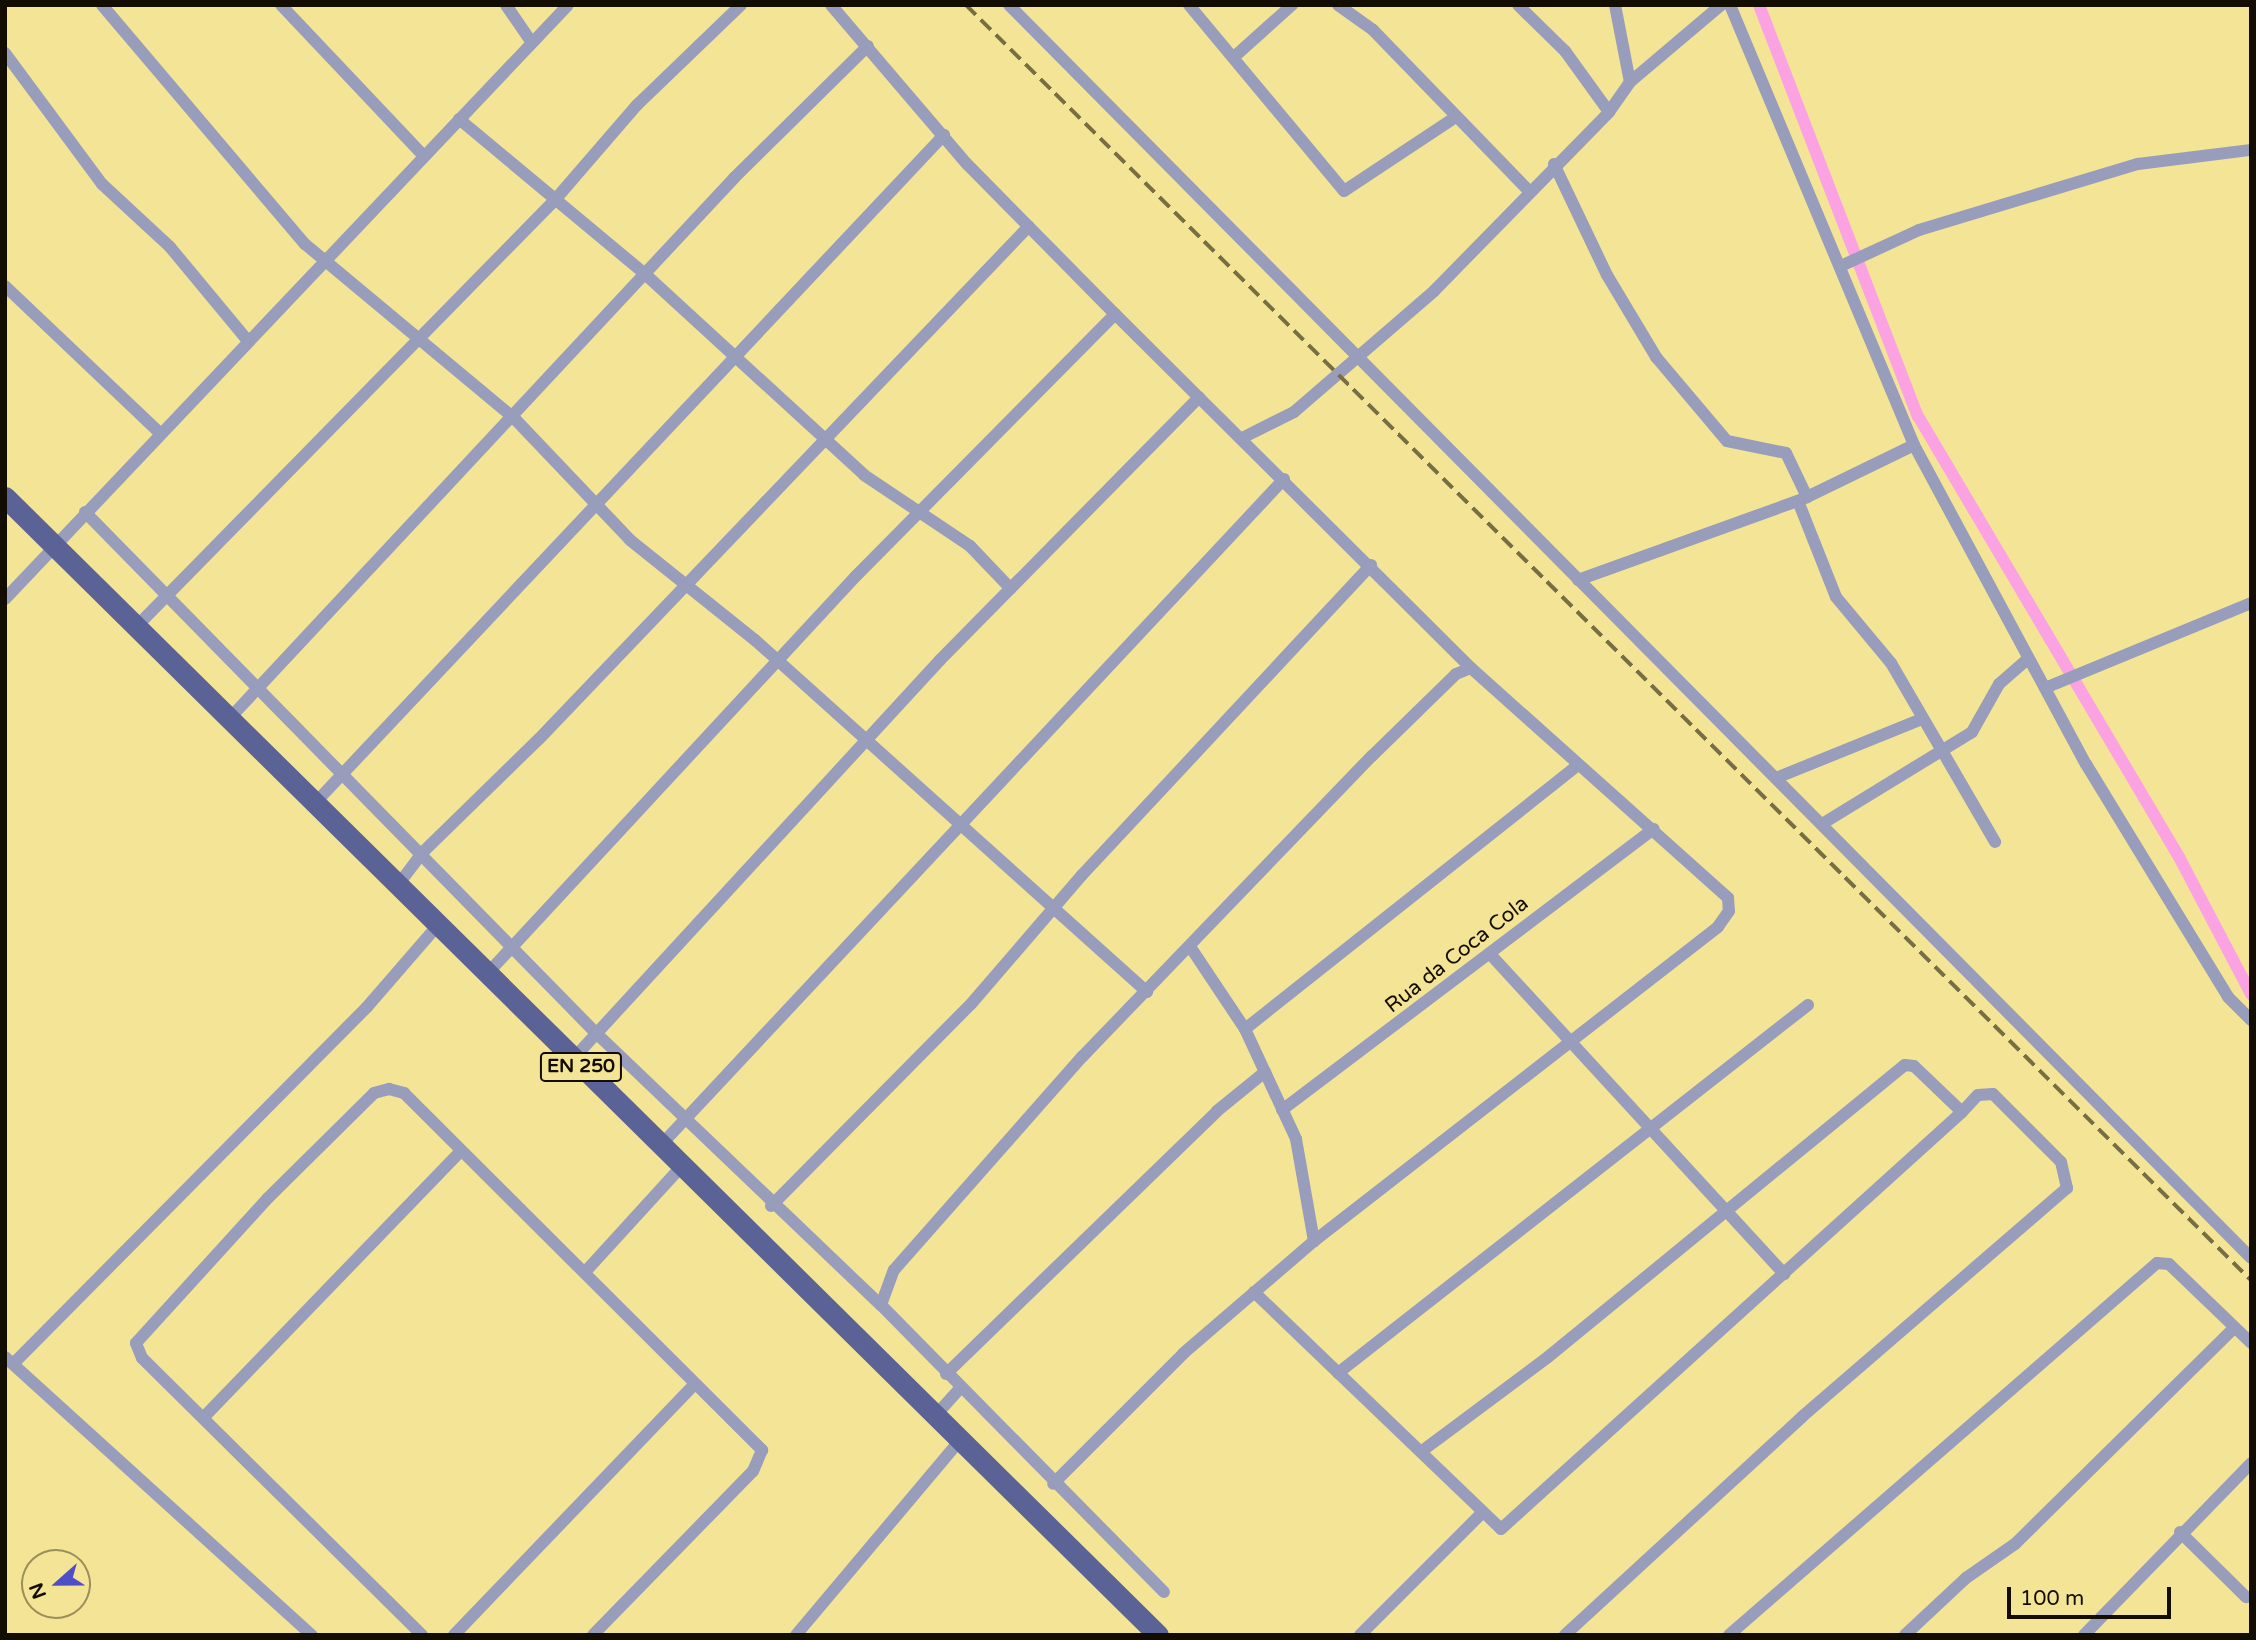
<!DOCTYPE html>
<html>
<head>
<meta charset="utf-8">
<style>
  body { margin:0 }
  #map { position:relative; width:2256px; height:1640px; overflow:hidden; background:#f4e496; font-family:"Varela Round",sans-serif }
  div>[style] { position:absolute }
  .canal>* { height:12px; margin:-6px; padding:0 6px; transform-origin:6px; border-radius:6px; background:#fba3e2 }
  .street>* { height:12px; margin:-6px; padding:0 6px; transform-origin:6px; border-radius:6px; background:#989dbb }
  .primary>* { height:21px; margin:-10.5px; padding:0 10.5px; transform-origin:10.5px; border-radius:10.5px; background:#5b6296 }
  .rail>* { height:3.5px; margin-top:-1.75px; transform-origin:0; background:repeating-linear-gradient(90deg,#786e44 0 14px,transparent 0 21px) }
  span { translate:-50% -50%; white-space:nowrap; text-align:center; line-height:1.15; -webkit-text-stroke:6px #f4e496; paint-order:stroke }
  .shield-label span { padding:2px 5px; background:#f4e496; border:2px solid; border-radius:5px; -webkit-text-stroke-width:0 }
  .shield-label { font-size:19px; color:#120d00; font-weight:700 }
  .street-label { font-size:21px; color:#120d00 }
  .frame { position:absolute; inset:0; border:7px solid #120d00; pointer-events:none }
  .north { position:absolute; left:21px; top:1549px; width:70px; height:70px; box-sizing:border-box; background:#f4e496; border:2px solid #9a8e5a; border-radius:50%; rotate:249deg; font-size:19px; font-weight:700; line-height:28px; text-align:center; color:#120d00 }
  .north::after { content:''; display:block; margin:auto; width:24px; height:32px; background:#4f4fc5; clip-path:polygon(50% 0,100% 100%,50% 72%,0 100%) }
  .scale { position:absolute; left:2007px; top:1587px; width:164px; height:32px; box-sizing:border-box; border:4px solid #120d00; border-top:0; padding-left:9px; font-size:21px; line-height:24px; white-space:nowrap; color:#120d00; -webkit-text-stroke:5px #f4e496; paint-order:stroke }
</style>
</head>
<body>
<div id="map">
  <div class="canal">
    <i style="left:1759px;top:5px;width:441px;rotate:68.9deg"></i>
    <i style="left:1918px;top:416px;width:512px;rotate:59.38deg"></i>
    <i style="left:2179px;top:857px;width:155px;rotate:62.3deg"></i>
  </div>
  <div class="street">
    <i style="left:102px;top:5px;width:314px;rotate:49.7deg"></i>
    <i style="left:305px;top:244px;width:272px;rotate:39.8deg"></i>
    <i style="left:514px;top:418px;width:168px;rotate:46.4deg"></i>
    <i style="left:630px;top:540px;width:160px;rotate:38.7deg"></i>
    <i style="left:755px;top:640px;width:527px;rotate:41.92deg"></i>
    <i style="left:281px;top:5px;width:207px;rotate:46.6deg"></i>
    <i style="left:506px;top:5px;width:46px;rotate:55.6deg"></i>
    <i style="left:831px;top:5px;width:209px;rotate:49.5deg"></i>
    <i style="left:967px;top:164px;width:211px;rotate:45.4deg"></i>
    <i style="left:1115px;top:314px;width:502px;rotate:44.84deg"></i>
    <i style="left:1471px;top:668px;width:345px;rotate:41.8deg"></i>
    <i style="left:1728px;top:898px;width:13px;rotate:86deg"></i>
    <i style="left:1729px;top:911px;width:19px;rotate:125deg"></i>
    <i style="left:1718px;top:927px;width:512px;rotate:142.14deg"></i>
    <i style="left:1314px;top:1241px;width:172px;rotate:139.3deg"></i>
    <i style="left:1184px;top:1353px;width:185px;rotate:135deg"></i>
    <i style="left:1009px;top:5px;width:1764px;rotate:45.25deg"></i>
    <i style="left:1189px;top:5px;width:242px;rotate:50.2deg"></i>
    <i style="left:1344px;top:191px;width:134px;rotate:-33.5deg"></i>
    <i style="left:1338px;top:5px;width:43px;rotate:35.5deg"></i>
    <i style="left:1373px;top:30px;width:221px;rotate:45.9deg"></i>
    <i style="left:1518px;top:5px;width:66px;rotate:44.4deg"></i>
    <i style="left:1565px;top:51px;width:75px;rotate:54.2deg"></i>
    <i style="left:1615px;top:5px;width:78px;rotate:79deg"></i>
    <i style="left:1730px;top:5px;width:477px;rotate:67.3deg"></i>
    <i style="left:1914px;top:445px;width:362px;rotate:61.7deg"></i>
    <i style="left:2086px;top:764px;width:273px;rotate:58.6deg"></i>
    <i style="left:2228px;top:997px;width:33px;rotate:45deg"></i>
    <i style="left:5px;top:53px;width:163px;rotate:53.5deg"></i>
    <i style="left:102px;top:184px;width:93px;rotate:42.8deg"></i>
    <i style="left:170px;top:247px;width:122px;rotate:50.3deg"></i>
    <i style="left:1234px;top:57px;width:78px;rotate:-41.9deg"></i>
    <i style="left:459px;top:119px;width:242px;rotate:39.8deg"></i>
    <i style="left:645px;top:274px;width:297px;rotate:42.5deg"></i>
    <i style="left:864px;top:475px;width:128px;rotate:33.8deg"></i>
    <i style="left:970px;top:546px;width:59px;rotate:46.4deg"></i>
    <i style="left:1554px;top:164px;width:123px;rotate:64.5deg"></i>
    <i style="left:1607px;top:275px;width:96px;rotate:59.1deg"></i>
    <i style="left:1656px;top:357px;width:110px;rotate:49.8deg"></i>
    <i style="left:1727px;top:441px;width:60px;rotate:11.5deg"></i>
    <i style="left:1786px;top:453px;width:49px;rotate:64.5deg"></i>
    <i style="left:1807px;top:497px;width:10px;rotate:156deg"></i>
    <i style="left:1798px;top:501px;width:103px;rotate:68.4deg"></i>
    <i style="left:1836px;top:597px;width:86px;rotate:50.2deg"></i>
    <i style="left:1891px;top:663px;width:207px;rotate:59.8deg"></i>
    <i style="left:1843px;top:265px;width:84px;rotate:-24.7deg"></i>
    <i style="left:1919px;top:230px;width:229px;rotate:-16.8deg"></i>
    <i style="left:2138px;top:164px;width:114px;rotate:-7.1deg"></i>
    <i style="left:5px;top:286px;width:214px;rotate:43.5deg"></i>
    <i style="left:1242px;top:438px;width:58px;rotate:-26.6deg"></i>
    <i style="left:1294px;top:412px;width:185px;rotate:-40.8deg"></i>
    <i style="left:1434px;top:291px;width:250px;rotate:-45.6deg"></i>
    <i style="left:1609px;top:112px;width:37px;rotate:-55deg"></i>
    <i style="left:1630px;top:82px;width:119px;rotate:-40.2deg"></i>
    <i style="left:1807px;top:497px;width:119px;rotate:-25.9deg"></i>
    <i style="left:85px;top:512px;width:730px;rotate:45.56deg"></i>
    <i style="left:596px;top:1033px;width:394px;rotate:43.7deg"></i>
    <i style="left:881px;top:1305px;width:403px;rotate:45.4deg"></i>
    <i style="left:1578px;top:580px;width:234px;rotate:-19.8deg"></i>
    <i style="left:5px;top:599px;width:818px;rotate:-46.53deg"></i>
    <i style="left:138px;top:625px;width:594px;rotate:-45.55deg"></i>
    <i style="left:554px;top:201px;width:127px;rotate:-49.2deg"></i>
    <i style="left:637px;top:105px;width:144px;rotate:-43.9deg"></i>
    <i style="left:2045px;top:688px;width:223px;rotate:-22.4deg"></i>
    <i style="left:230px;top:718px;width:739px;rotate:-46.97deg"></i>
    <i style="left:734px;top:178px;width:188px;rotate:-44.6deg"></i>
    <i style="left:1776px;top:778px;width:157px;rotate:-22deg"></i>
    <i style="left:317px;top:801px;width:915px;rotate:-46.73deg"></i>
    <i style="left:1822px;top:824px;width:176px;rotate:-31.5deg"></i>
    <i style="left:1972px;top:732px;width:55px;rotate:-60.6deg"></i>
    <i style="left:1999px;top:684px;width:38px;rotate:-41deg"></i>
    <i style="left:398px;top:885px;width:40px;rotate:-53deg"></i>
    <i style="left:422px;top:853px;width:163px;rotate:-44.3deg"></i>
    <i style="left:539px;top:739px;width:709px;rotate:-46.31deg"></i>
    <i style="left:1191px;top:948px;width:97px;rotate:56.3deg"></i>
    <i style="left:1245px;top:1029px;width:121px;rotate:65.1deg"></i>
    <i style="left:1296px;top:1139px;width:104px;rotate:80deg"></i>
    <i style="left:1490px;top:954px;width:435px;rotate:47.4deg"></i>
    <i style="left:487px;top:974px;width:541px;rotate:-47.17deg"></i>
    <i style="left:855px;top:577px;width:370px;rotate:-45.3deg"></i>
    <i style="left:1245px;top:1029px;width:424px;rotate:-38.4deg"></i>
    <i style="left:573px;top:1059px;width:542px;rotate:-47.39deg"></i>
    <i style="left:940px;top:660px;width:369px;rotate:-45.4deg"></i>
    <i style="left:1282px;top:1110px;width:466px;rotate:-37.1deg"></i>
    <i style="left:661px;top:1145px;width:912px;rotate:-46.91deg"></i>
    <i style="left:771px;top:1206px;width:284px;rotate:-45.3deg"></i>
    <i style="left:971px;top:1004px;width:170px;rotate:-49.3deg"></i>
    <i style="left:1082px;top:875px;width:424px;rotate:-47deg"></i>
    <i style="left:586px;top:1271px;width:142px;rotate:-47.6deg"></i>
    <i style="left:1254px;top:1292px;width:342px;rotate:43.8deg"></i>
    <i style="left:1501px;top:1529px;width:622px;rotate:-42.13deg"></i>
    <i style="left:881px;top:1305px;width:37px;rotate:-70deg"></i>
    <i style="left:894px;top:1270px;width:284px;rotate:-48.6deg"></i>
    <i style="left:1082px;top:1057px;width:418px;rotate:-46.1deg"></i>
    <i style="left:1372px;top:756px;width:117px;rotate:-44.3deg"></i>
    <i style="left:1456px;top:674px;width:16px;rotate:-22deg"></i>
    <i style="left:5px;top:1357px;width:414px;rotate:42.2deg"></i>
    <i style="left:14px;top:1363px;width:501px;rotate:-45.24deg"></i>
    <i style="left:367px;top:1007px;width:108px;rotate:-49.1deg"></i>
    <i style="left:1338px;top:1373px;width:597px;rotate:-38.06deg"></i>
    <i style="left:946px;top:1374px;width:378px;rotate:-44.1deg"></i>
    <i style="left:1217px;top:1111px;width:62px;rotate:-39.1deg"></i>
    <i style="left:936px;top:1415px;width:36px;rotate:-48deg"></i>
    <i style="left:203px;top:1418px;width:370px;rotate:-46deg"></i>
    <i style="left:1422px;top:1451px;width:157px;rotate:-36.7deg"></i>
    <i style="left:1548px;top:1357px;width:461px;rotate:-39.3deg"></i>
    <i style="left:1905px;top:1065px;width:9px;rotate:6deg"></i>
    <i style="left:1914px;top:1066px;width:66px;rotate:43.8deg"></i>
    <i style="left:1962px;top:1112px;width:23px;rotate:-47deg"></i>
    <i style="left:1978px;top:1095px;width:15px;rotate:-4deg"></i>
    <i style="left:1993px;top:1094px;width:96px;rotate:45deg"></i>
    <i style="left:2061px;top:1162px;width:27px;rotate:77deg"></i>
    <i style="left:2067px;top:1188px;width:350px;rotate:139.2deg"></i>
    <i style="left:1802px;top:1417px;width:322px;rotate:137.4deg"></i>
    <i style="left:2180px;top:1532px;width:93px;rotate:44.6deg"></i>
    <i style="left:422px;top:1635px;width:394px;rotate:-135.3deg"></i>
    <i style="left:142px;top:1358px;width:16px;rotate:-112deg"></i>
    <i style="left:136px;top:1343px;width:196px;rotate:-47.7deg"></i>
    <i style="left:268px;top:1198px;width:149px;rotate:-44.7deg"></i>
    <i style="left:374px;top:1093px;width:16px;rotate:-15deg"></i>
    <i style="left:389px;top:1089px;width:16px;rotate:15deg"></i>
    <i style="left:404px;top:1093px;width:506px;rotate:44.92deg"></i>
    <i style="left:762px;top:1450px;width:23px;rotate:113deg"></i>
    <i style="left:753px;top:1471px;width:229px;rotate:134.3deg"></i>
    <i style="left:454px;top:1635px;width:348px;rotate:-46.2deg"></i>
    <i style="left:796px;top:1635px;width:256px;rotate:-49.9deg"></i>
    <i style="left:1360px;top:1635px;width:171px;rotate:-45deg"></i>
    <i style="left:1729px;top:1635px;width:567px;rotate:-41deg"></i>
    <i style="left:2157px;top:1263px;width:12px;rotate:5deg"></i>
    <i style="left:2169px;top:1264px;width:114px;rotate:43.9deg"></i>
    <i style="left:1905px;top:1635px;width:83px;rotate:-43.1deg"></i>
    <i style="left:1966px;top:1578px;width:60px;rotate:-34.8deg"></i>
    <i style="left:2015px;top:1544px;width:308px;rotate:-44.6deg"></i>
    <i style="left:2084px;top:1635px;width:240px;rotate:-45.8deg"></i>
  </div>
  <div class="primary">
    <i style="left:5px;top:497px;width:1620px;rotate:44.62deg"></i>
  </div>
  <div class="rail">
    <i style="left:966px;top:5px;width:1810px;rotate:44.78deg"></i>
  </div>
  <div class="shield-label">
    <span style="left:581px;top:1067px">EN 250</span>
  </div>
  <div class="street-label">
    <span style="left:1457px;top:955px;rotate:-38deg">Rua da Coca Cola</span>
  </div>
  <div class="frame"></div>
  <div class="north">N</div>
  <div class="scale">100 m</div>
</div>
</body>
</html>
